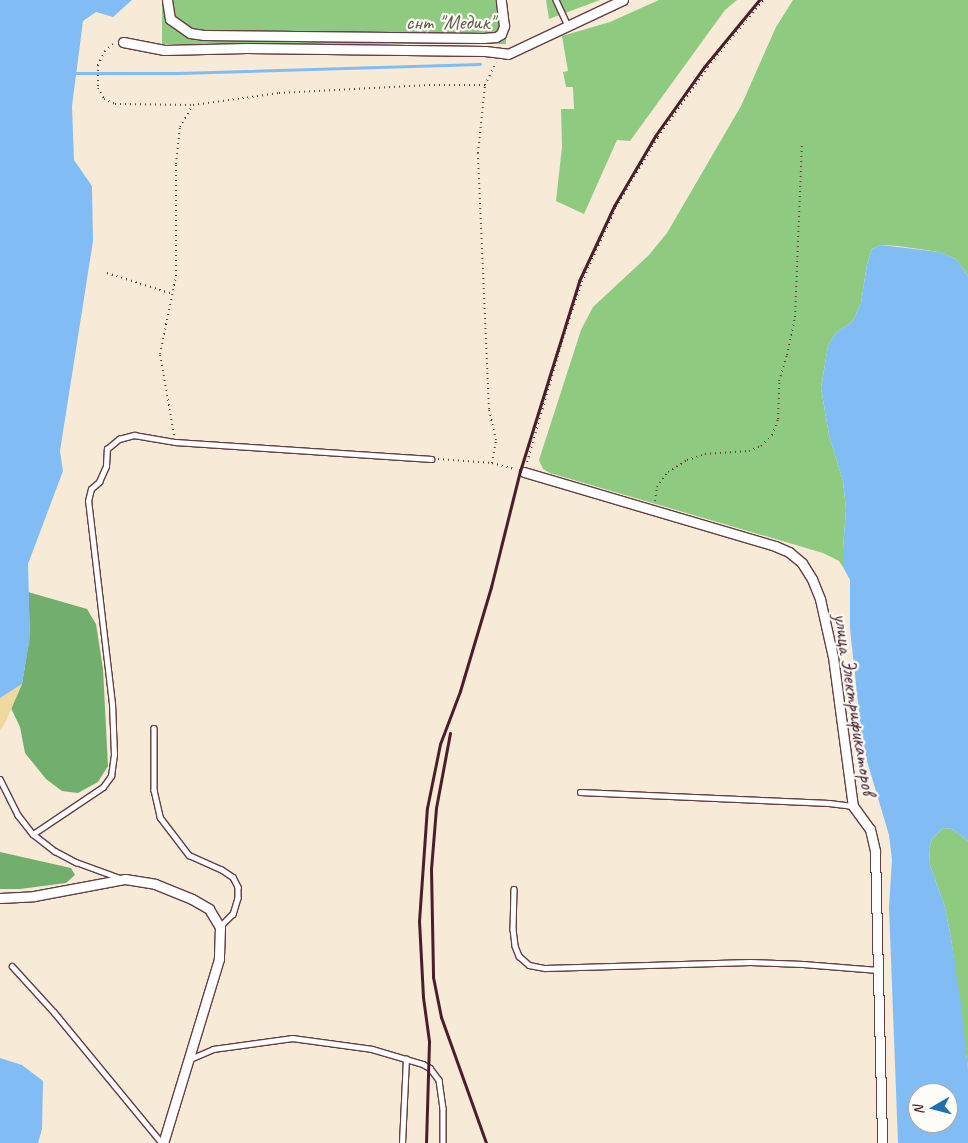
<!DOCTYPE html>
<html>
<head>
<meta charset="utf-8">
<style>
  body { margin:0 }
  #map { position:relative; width:968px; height:1143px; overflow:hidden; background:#f7ead7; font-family:Caveat,sans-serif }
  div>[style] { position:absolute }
  .green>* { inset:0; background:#8eca80; transform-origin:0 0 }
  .forest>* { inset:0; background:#72ae6e }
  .sand>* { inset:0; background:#eeda9e }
  .water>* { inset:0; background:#81bdf4 }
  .stream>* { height:3px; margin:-1.5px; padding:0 1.5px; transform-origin:1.5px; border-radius:1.5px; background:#81bdf4 }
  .path>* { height:2px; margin-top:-1px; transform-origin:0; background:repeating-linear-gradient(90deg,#643d45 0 1px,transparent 0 5px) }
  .roads { filter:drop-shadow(1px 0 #643d45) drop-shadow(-1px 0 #643d45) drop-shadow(0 1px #643d45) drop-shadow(0 -1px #643d45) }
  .lane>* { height:4.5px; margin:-2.25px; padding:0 2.25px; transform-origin:2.25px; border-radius:2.25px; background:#fff }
  .street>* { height:9px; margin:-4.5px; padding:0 4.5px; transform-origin:4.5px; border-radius:4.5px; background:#fff }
  .rail>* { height:3px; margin:-1.5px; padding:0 1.5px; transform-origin:1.5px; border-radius:1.5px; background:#4a1f2b }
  span { translate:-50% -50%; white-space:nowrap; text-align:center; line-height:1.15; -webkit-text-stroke:4.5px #fdfcf7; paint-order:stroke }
  .park-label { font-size:21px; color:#625b49 }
  .street-label { font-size:21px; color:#4a1f2b }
  .north { position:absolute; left:908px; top:1083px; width:50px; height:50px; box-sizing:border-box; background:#fdfcf7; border:1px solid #b5a4a5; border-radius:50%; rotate:262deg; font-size:14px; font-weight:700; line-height:20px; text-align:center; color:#4a1f2b }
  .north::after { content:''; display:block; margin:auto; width:18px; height:22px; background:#1f6fb2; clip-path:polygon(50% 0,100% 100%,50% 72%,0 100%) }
</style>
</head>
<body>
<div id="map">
  <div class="green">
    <i style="left:162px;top:0;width:344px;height:44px"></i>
    <i style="clip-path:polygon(546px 0,600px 0,549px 19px)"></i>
    <i style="clip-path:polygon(659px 0,737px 0,725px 10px,630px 141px,617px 140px,584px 214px,556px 201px,562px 147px,561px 109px,574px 109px,573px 87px,566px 87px,563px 72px,568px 71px,562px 36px,610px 22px)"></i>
    <i style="clip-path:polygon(793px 0,968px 0,968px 276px,956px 259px,939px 252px,898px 246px,881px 245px,872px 249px,867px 264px,861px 303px,853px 321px,835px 334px,828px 346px,821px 388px,829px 435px,843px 481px,846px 509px,843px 549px,843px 567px,839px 561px,823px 553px,550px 473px,543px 469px,539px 460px,581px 330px,593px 307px,649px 255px,667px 233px,741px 106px,776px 27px)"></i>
    <i style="clip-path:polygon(943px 828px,952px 829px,968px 841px,968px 1069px,951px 938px,945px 907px,930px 865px,929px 848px,932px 839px)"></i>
  </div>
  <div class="forest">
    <i style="clip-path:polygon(28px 592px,87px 609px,96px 624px,103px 669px,108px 766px,98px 782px,78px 793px,62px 791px,46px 779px,25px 753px,20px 727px,11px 708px,22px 684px,30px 634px)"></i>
    <i style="clip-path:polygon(0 852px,71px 868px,75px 875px,66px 883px,20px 889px,0 889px)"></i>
  </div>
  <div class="sand">
    <i style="clip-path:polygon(22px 684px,6px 721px,0 731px,0 698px)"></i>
  </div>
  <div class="water">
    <i style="clip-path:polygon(0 0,132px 0,113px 17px,96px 12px,83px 21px,72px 106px,74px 160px,92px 186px,93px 241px,60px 451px,63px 471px,28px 564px,30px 637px,22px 684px,0 698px)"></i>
    <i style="clip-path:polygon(evenodd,881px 245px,939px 252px,956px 259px,968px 276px,968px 841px,952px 829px,943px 828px,932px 839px,929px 848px,930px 865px,945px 907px,951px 938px,961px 1005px,968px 1069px,968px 1143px,898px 1143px,889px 907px,892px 860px,889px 835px,867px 761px,861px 730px,850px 629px,850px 580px,843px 567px,843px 549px,846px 509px,843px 481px,829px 435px,821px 388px,828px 346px,835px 334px,853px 321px,861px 303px,867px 264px,872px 249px,881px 245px,918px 1093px,948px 1093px,948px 1123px,918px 1123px,918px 1093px)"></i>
    <i style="clip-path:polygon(0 1058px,22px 1065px,43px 1081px,42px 1129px,38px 1143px,0 1143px)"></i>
  </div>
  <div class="stream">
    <i style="left:76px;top:73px;width:102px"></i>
    <i style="left:178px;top:73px;width:302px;rotate:-1.7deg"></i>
  </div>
  <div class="path">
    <i style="left:113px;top:44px;width:11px;rotate:139deg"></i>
    <i style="left:105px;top:51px;width:16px;rotate:117deg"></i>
    <i style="left:98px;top:65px;width:23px;rotate:90deg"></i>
    <i style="left:98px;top:88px;width:13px;rotate:61deg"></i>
    <i style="left:104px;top:99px;width:12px;rotate:24deg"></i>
    <i style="left:115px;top:104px;width:78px;rotate:0.7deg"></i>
    <i style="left:193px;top:105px;width:87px;rotate:-7.9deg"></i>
    <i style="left:279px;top:93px;width:150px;rotate:-3.1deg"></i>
    <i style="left:429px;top:85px;width:56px"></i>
    <i style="left:107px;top:273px;width:69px;rotate:17.7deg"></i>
    <i style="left:174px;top:435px;width:82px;rotate:-99.8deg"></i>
    <i style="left:160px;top:354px;width:80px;rotate:-78.4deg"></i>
    <i style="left:176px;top:276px;width:112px;rotate:-90deg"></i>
    <i style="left:176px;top:164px;width:37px;rotate:-84deg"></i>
    <i style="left:180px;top:127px;width:24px;rotate:-60deg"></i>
    <i style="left:438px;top:459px;width:54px;rotate:4.2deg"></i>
    <i style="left:492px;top:463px;width:24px;rotate:15deg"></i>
    <i style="left:527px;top:462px;width:129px;rotate:-73.8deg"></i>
    <i style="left:563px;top:338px;width:59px;rotate:-71.3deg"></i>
    <i style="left:582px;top:282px;width:82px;rotate:-65.6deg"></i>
    <i style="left:616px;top:207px;width:82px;rotate:-59deg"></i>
    <i style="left:658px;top:137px;width:86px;rotate:-54.5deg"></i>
    <i style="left:708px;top:67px;width:87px;rotate:-50.6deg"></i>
    <i style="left:492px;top:463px;width:23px;rotate:-80deg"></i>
    <i style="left:496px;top:440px;width:32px;rotate:-103deg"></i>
    <i style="left:489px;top:409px;width:256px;rotate:-92.5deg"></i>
    <i style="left:478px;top:153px;width:68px;rotate:-84.1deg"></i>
    <i style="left:485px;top:85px;width:25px;rotate:-64deg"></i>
    <i style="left:655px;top:501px;width:14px;rotate:-82deg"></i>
    <i style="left:657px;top:487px;width:19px;rotate:-54deg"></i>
    <i style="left:668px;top:472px;width:22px;rotate:-32deg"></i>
    <i style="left:687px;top:460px;width:19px;rotate:-18deg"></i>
    <i style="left:705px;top:454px;width:44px;rotate:-3.9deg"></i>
    <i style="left:749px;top:451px;width:13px;rotate:-23deg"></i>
    <i style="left:761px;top:446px;width:16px;rotate:-45deg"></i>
    <i style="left:772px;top:435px;width:17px;rotate:-69deg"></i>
    <i style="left:778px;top:419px;width:38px;rotate:-88deg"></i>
    <i style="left:779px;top:381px;width:27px;rotate:-73deg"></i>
    <i style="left:787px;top:355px;width:39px;rotate:-78deg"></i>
    <i style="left:795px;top:317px;width:173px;rotate:-87.7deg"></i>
  </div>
  <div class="roads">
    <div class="lane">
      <i style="left:556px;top:0;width:29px;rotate:65deg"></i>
      <i style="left:154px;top:728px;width:62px;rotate:90deg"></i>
      <i style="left:154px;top:790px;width:28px;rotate:77deg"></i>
      <i style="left:160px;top:817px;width:48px;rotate:52.7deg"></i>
      <i style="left:189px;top:855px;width:35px;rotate:24deg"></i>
      <i style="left:221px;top:869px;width:14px;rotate:34deg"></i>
      <i style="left:233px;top:877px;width:11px;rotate:63deg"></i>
      <i style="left:238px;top:887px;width:11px;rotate:90deg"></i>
      <i style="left:238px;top:898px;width:17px;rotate:107deg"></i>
      <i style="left:233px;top:914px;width:18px;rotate:135deg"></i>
      <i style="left:0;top:779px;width:40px;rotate:63.4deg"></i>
      <i style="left:18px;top:815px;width:24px;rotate:52deg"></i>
      <i style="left:33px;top:834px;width:28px;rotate:38deg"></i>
      <i style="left:55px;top:851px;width:24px;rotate:28deg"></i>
      <i style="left:76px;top:862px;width:47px;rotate:20deg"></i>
      <i style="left:580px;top:792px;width:249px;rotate:2.5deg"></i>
      <i style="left:829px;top:803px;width:24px;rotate:7deg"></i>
      <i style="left:33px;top:834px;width:84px;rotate:-33.9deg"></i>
      <i style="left:103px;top:787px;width:14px;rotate:-54deg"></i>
      <i style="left:111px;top:776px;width:21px;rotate:-82deg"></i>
      <i style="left:114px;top:755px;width:51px;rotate:-92.2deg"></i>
      <i style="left:112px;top:704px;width:204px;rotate:-96.7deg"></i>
      <i style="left:88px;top:501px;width:12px;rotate:-76deg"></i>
      <i style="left:91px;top:489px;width:11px;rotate:-41deg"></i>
      <i style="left:99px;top:482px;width:17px;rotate:-66deg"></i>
      <i style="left:106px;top:466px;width:17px;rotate:-87deg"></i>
      <i style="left:107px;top:449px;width:16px;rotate:-40deg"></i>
      <i style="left:119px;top:439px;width:16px;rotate:-15deg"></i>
      <i style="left:134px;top:435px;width:42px;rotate:9.7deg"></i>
      <i style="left:175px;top:442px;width:257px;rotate:3.8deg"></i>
      <i style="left:514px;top:889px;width:40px;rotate:91.4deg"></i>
      <i style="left:513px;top:929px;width:17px;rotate:83deg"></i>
      <i style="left:515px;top:946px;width:11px;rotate:68deg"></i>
      <i style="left:519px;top:956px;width:13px;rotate:42deg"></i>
      <i style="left:529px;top:965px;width:16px;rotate:11deg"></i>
      <i style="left:545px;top:968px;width:205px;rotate:-1.7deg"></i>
      <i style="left:750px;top:962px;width:53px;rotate:2.2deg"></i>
      <i style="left:803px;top:964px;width:75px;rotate:4.6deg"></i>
      <i style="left:12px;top:966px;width:62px;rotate:47.6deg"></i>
      <i style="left:54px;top:1012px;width:170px;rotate:50.5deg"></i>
      <i style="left:190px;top:1059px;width:25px;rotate:-23deg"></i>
      <i style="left:213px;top:1049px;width:80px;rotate:-7.9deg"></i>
      <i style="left:292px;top:1038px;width:81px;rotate:7.8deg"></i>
      <i style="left:372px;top:1049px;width:53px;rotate:16.4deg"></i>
      <i style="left:423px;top:1064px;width:8px;rotate:30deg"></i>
      <i style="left:430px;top:1068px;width:15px;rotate:53deg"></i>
      <i style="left:439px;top:1080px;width:28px;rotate:82deg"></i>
      <i style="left:443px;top:1108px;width:35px;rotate:90deg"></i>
      <i style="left:402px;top:1143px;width:84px;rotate:-87.3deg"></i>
    </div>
    <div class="street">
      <i style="left:167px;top:0;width:19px;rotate:81deg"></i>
      <i style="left:170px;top:19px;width:24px;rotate:35deg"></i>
      <i style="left:190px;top:33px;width:14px;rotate:8deg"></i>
      <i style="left:204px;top:35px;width:279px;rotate:0.6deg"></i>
      <i style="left:483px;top:38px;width:13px;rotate:-4deg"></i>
      <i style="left:496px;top:37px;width:6px;rotate:-31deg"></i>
      <i style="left:501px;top:34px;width:9px;rotate:-69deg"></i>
      <i style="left:504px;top:26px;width:26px;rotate:-97deg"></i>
      <i style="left:123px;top:42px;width:42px;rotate:11deg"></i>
      <i style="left:164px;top:50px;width:83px;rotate:-1.4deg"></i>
      <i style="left:247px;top:48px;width:238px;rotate:0.7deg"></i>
      <i style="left:485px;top:51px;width:23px;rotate:7deg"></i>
      <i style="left:508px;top:54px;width:127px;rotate:-25.2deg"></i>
      <i style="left:524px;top:472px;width:262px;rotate:16.4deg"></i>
      <i style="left:775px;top:546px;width:15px;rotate:23deg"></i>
      <i style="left:789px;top:552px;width:17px;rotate:40deg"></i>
      <i style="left:802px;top:563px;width:19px;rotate:58deg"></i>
      <i style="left:812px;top:579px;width:22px;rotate:68deg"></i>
      <i style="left:820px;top:599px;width:59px;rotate:77.4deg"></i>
      <i style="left:833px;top:657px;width:150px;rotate:82.4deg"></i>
      <i style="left:853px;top:806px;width:29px;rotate:54deg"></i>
      <i style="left:870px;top:829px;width:23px;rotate:77deg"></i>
      <i style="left:875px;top:851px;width:292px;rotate:88.6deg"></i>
      <i style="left:0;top:898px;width:34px;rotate:-3deg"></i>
      <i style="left:34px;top:896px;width:93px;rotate:-10.6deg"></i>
      <i style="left:125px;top:879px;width:30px;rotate:9deg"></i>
      <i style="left:155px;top:884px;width:40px;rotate:22deg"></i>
      <i style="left:192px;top:899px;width:20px;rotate:30deg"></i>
      <i style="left:209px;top:909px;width:21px;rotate:59deg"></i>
      <i style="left:220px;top:927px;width:32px;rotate:92deg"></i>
      <i style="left:219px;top:959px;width:192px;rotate:106.9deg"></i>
    </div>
  </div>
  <div class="rail">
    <i style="left:450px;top:733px;width:76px;rotate:100.6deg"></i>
    <i style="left:436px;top:808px;width:61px;rotate:94.7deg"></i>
    <i style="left:431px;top:869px;width:108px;rotate:88.9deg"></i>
    <i style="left:433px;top:977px;width:41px;rotate:78.7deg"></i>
    <i style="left:441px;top:1017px;width:134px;rotate:70.3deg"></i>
    <i style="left:426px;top:1143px;width:102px;rotate:-88.3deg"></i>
    <i style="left:429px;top:1041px;width:44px;rotate:-97.8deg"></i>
    <i style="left:423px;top:997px;width:76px;rotate:-93deg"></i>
    <i style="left:419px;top:921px;width:113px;rotate:-86deg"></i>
    <i style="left:427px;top:808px;width:65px;rotate:-78.5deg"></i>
    <i style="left:440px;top:744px;width:57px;rotate:-69.3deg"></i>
    <i style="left:460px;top:691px;width:109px;rotate:-73.4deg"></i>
    <i style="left:491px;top:587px;width:120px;rotate:-76deg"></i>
    <i style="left:520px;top:471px;width:199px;rotate:-72.7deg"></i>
    <i style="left:579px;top:281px;width:83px;rotate:-65deg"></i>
    <i style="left:614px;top:206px;width:81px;rotate:-59.6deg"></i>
    <i style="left:655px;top:136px;width:85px;rotate:-54.6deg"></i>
    <i style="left:704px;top:67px;width:87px;rotate:-50.6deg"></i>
  </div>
  <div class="park-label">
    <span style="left:450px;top:22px">снт "Медик"</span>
  </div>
  <div class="street-label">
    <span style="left:855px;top:704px;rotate:81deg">улица Электрификаторов</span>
  </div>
  <div class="north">N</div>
</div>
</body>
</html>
